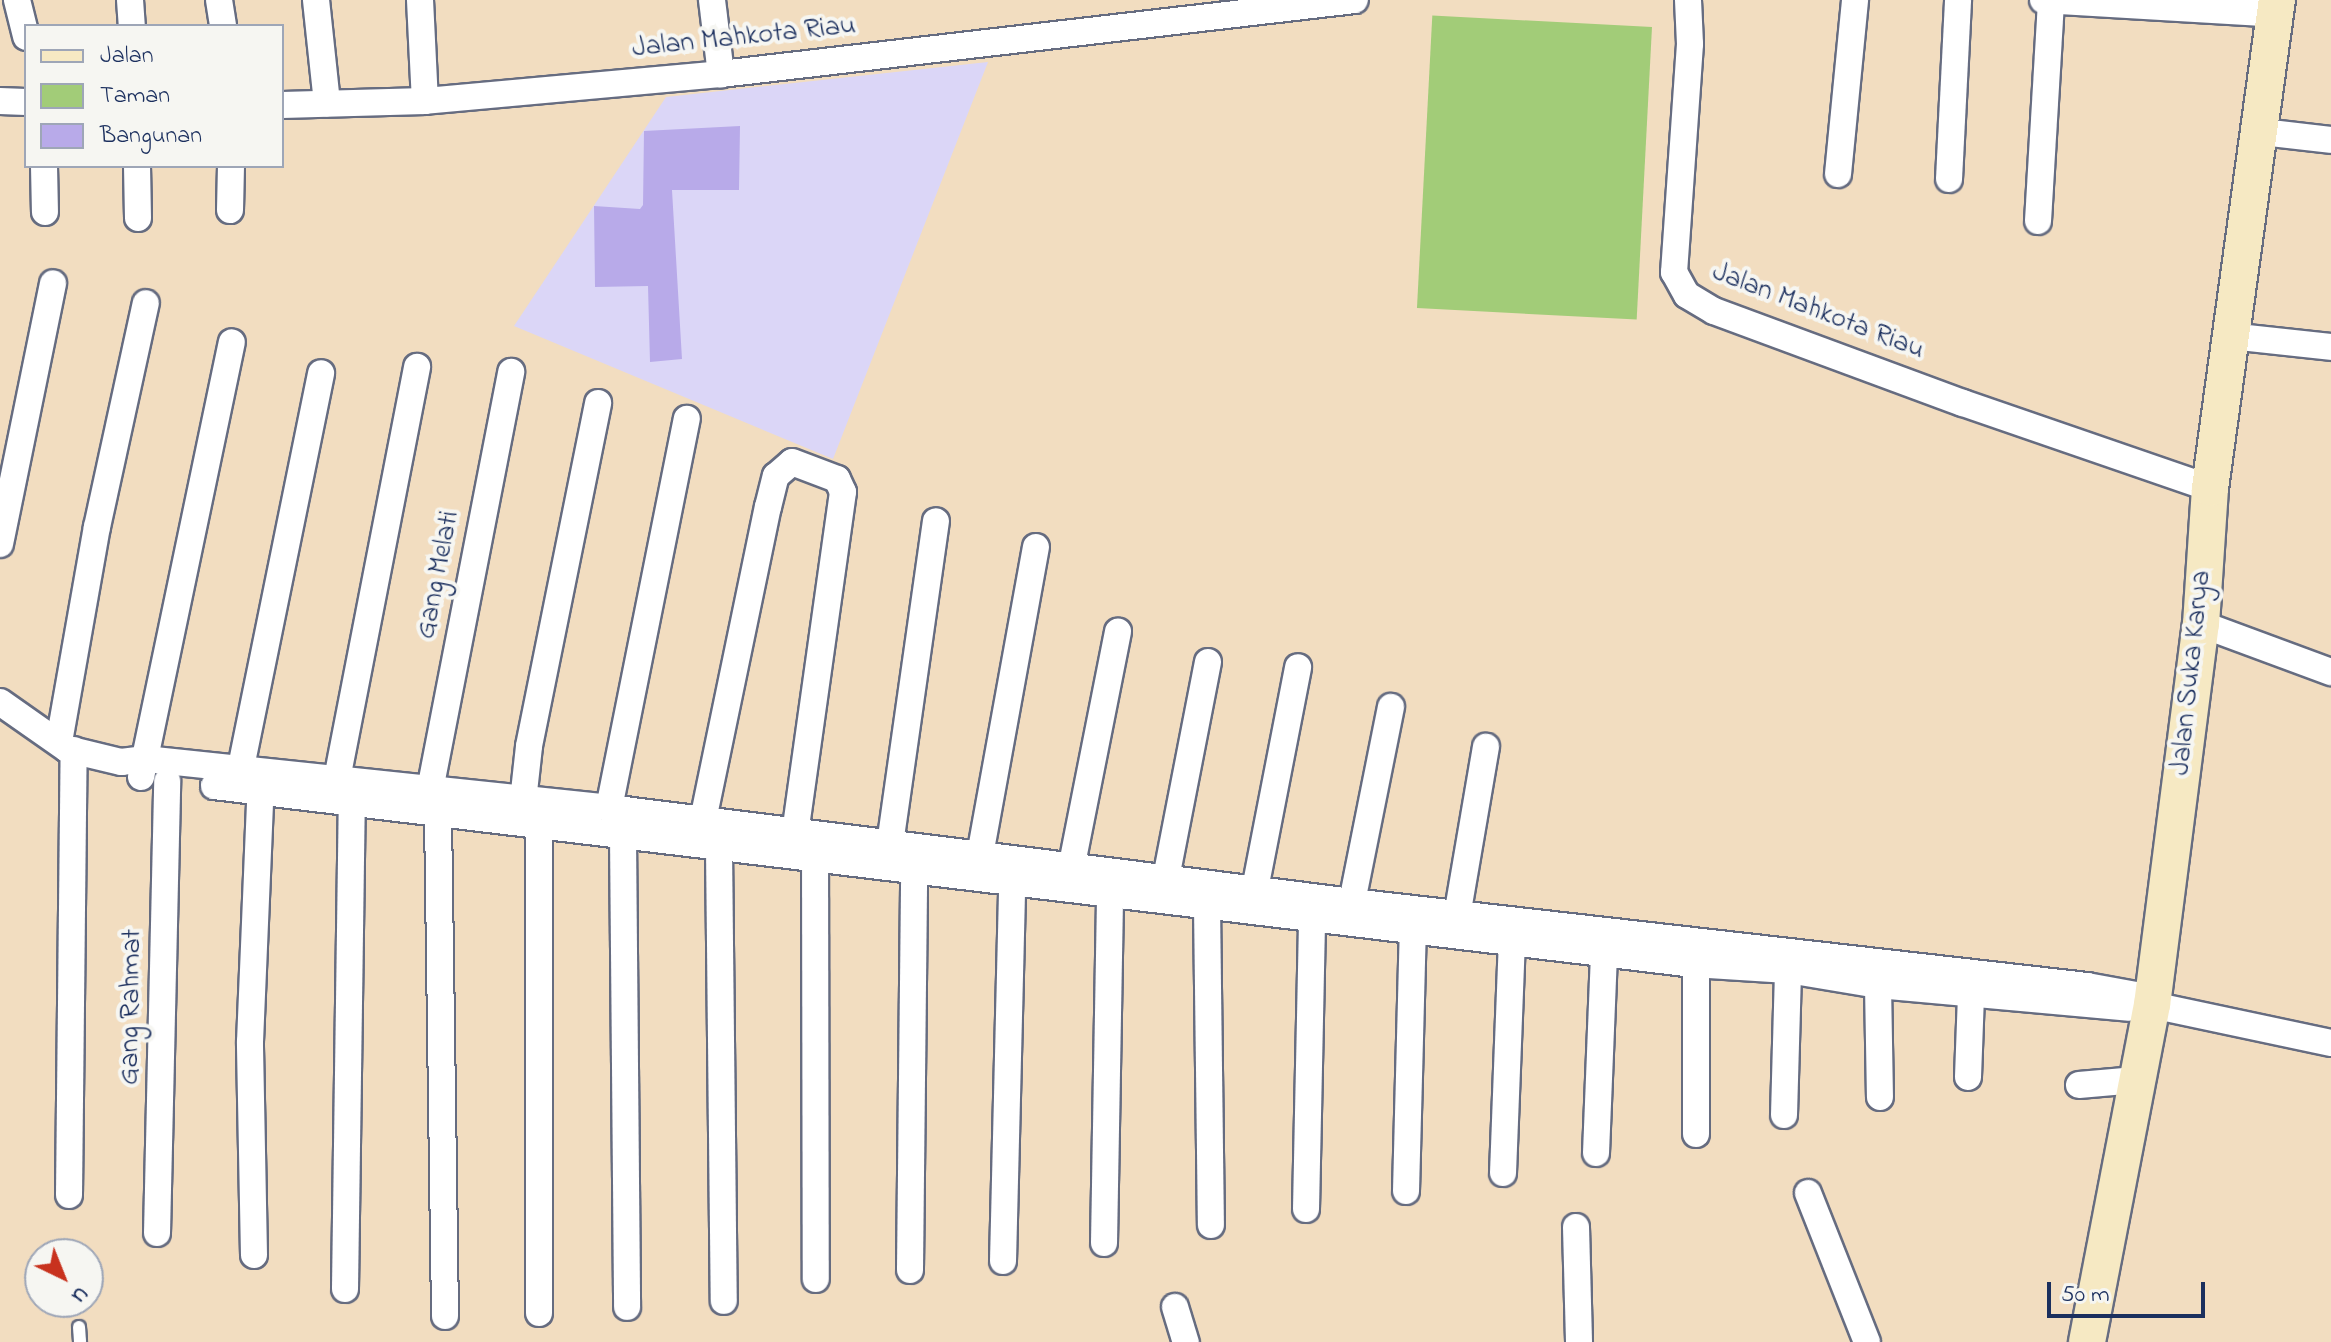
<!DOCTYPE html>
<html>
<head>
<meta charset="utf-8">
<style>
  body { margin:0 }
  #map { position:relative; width:2331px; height:1342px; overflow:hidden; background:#f2ddc0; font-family:"Indie Flower",sans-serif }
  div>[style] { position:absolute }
  .built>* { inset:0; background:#dbd6f7 }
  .green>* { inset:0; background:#a2cc78; transform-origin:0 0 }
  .building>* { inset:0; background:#b8aae9 }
  .roads { filter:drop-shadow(2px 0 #666c80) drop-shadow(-2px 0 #666c80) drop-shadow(0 2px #666c80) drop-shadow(0 -2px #666c80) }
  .service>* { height:12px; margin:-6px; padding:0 6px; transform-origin:6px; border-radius:6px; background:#fff }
  .minor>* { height:26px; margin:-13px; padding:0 13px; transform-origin:13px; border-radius:13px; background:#fff }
  .secondary>* { height:36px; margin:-18px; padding:0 18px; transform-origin:18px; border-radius:18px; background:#f6e9c3 }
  span { translate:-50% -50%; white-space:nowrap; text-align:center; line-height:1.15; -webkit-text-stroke:8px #f6f6f2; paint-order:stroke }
  .street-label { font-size:28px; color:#1b2f5e }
  .legend { position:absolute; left:24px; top:24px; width:260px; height:144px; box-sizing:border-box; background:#f6f6f2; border:2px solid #9ea6b7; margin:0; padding:10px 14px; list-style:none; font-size:24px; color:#1b2f5e }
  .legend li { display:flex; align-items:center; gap:16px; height:40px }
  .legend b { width:40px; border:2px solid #9ea6b7 }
  .north { position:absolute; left:24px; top:1238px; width:80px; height:80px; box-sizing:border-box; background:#f6f6f2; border:2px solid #9ea6b7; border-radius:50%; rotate:137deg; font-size:22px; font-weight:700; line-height:32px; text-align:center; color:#1b2f5e }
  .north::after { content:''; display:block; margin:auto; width:28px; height:36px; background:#c8321e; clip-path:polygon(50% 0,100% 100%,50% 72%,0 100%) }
  .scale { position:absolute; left:2047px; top:1282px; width:158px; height:36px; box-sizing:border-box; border:4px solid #1b2f5e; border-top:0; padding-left:10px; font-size:24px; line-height:28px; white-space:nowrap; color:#1b2f5e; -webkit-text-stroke:6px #f6f6f2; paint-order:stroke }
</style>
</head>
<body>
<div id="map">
  <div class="built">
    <i style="clip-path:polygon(988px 62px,833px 459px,514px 326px,666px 97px)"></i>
  </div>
  <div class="green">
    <i style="left:1652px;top:27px;width:293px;height:220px;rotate:93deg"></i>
  </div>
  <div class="building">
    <i style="clip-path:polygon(740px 126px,739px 190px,672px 190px,682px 359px,650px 362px,648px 286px,595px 287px,594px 206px,640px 209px,643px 205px,644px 131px)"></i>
  </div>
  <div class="roads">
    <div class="service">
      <i style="left:79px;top:1327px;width:15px;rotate:86deg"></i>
    </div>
    <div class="minor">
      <i style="left:17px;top:0;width:38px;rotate:76deg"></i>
      <i style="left:130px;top:0;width:26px;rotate:86deg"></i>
      <i style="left:219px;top:0;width:26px;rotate:81deg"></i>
      <i style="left:316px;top:0;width:104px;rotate:83.9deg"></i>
      <i style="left:420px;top:0;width:101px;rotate:87.2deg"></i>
      <i style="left:712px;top:0;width:75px;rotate:83.1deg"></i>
      <i style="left:1688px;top:0;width:44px;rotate:87.4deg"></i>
      <i style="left:1690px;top:44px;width:229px;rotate:94deg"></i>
      <i style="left:1674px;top:272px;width:26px;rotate:61deg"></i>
      <i style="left:1687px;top:295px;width:31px;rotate:31deg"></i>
      <i style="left:1714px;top:311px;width:265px;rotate:20.3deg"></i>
      <i style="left:1963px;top:403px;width:261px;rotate:19deg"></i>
      <i style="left:2043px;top:0;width:233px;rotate:3.4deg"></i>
      <i style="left:0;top:101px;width:26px;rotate:2deg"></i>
      <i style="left:282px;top:105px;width:143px;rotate:-1.6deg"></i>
      <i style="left:425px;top:101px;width:297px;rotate:-5.2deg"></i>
      <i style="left:721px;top:74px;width:638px;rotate:-6.66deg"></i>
      <i style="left:2262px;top:132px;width:69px;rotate:6.6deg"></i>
      <i style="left:44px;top:166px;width:46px;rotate:88.8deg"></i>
      <i style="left:137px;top:166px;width:52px;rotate:88.9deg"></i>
      <i style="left:1838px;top:174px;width:175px;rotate:-84.4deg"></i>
      <i style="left:1949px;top:179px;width:179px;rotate:-87.1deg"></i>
      <i style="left:230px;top:210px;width:44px;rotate:-88.7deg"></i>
      <i style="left:2038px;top:221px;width:221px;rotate:-86.6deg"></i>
      <i style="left:2230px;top:336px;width:102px;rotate:6.2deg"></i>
      <i style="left:0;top:544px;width:266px;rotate:-78.5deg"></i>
      <i style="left:2201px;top:624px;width:139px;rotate:20.3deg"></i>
      <i style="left:0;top:702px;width:82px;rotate:35deg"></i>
      <i style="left:67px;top:749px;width:56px;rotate:13.5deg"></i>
      <i style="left:121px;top:762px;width:25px;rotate:-7deg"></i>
      <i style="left:146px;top:759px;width:466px;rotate:6deg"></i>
      <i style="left:609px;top:808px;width:749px;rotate:7.21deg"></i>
      <i style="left:1352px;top:902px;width:740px;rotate:6.52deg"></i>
      <i style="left:2087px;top:986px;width:50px;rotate:10.4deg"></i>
      <i style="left:2136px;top:995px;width:19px;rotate:32deg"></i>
      <i style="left:2152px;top:1005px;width:183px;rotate:12deg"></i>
      <i style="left:59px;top:742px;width:218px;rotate:-80deg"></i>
      <i style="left:97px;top:527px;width:229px;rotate:-77.7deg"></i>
      <i style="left:240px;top:772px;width:407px;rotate:-78.5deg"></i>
      <i style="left:141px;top:777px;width:444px;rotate:-78.2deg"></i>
      <i style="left:337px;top:779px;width:420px;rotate:-79deg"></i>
      <i style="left:214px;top:786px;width:1490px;rotate:6.86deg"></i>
      <i style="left:1693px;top:964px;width:95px;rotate:3.6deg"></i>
      <i style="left:1788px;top:970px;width:91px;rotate:9.5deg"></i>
      <i style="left:1878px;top:985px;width:252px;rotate:5.2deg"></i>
      <i style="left:430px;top:790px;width:426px;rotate:-79deg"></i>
      <i style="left:609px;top:808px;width:397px;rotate:-78.7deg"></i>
      <i style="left:438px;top:814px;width:502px;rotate:89.2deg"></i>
      <i style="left:521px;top:819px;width:73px;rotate:-83.7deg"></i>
      <i style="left:529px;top:746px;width:350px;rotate:-78.6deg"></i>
      <i style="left:703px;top:820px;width:320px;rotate:-78.3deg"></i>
      <i style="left:768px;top:507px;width:32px;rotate:-76deg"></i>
      <i style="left:776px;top:476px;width:21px;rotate:-41deg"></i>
      <i style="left:792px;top:462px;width:48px;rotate:20.7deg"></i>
      <i style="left:837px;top:479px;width:14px;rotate:65deg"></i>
      <i style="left:843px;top:492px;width:344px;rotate:98deg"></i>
      <i style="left:623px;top:836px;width:471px;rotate:89.5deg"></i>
      <i style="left:815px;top:843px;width:436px;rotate:89.9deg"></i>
      <i style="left:890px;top:844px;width:326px;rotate:-81.9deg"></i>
      <i style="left:719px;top:848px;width:453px;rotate:89.4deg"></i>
      <i style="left:980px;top:855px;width:313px;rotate:-79.7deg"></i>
      <i style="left:1072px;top:864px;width:237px;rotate:-78.8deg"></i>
      <i style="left:1166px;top:878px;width:220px;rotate:-79deg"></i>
      <i style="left:1255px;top:889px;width:226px;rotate:-79deg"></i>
      <i style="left:1352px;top:902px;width:199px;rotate:-78.7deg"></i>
      <i style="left:1207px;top:905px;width:320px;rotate:89.3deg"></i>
      <i style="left:1455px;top:928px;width:184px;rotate:-80.3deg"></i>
      <i style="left:1878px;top:985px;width:112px;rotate:89deg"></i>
      <i style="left:1968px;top:1077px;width:82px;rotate:-87.9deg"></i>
      <i style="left:2079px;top:1085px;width:57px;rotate:-5deg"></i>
      <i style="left:1784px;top:1115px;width:145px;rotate:-88.4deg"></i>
      <i style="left:1696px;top:1134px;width:188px;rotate:-90deg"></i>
      <i style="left:1596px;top:1153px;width:202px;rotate:-87.7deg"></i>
      <i style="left:1503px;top:1173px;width:231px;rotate:-87.8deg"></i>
      <i style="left:1406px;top:1191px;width:265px;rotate:-88.5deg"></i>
      <i style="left:1808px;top:1193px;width:160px;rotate:68.4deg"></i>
      <i style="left:69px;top:1195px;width:445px;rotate:-89.4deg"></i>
      <i style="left:1306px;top:1209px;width:291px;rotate:-88.8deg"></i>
      <i style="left:1576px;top:1227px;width:115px;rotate:88.5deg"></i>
      <i style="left:157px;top:1233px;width:452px;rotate:-88.7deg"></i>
      <i style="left:1104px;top:1243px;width:349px;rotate:-89deg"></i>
      <i style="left:254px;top:1255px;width:213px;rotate:-91.1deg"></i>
      <i style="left:250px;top:1042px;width:268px;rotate:-87.6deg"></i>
      <i style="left:1003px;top:1261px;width:380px;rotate:-88.6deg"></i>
      <i style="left:910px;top:1270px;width:416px;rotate:-89.4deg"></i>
      <i style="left:345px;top:1289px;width:486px;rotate:-89.2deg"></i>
      <i style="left:1175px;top:1307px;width:37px;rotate:73deg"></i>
      <i style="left:539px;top:1313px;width:508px;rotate:-90deg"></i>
    </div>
    <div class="secondary">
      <i style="left:2087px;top:1342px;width:343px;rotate:-79.1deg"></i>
      <i style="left:2152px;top:1005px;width:384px;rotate:-82.7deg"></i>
      <i style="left:2201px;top:624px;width:136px;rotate:-86.2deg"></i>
      <i style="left:2210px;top:488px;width:493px;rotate:-82.2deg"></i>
    </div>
  </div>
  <div class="street-label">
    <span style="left:744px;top:38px;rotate:-6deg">Jalan Mahkota Riau</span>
    <span style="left:1818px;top:312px;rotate:21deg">Jalan Mahkota Riau</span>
    <span style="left:439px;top:575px;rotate:-79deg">Gang Melati</span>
    <span style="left:2192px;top:673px;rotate:-84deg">Jalan Suka Karya</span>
    <span style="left:132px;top:1007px;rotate:-89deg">Gang Rahmat</span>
  </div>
  <ul class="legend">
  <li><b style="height:10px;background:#f6e9c3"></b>Jalan</li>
  <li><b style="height:22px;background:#a2cc78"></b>Taman</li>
  <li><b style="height:22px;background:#b8aae9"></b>Bangunan</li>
  </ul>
  <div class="north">U</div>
  <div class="scale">50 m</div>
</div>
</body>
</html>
